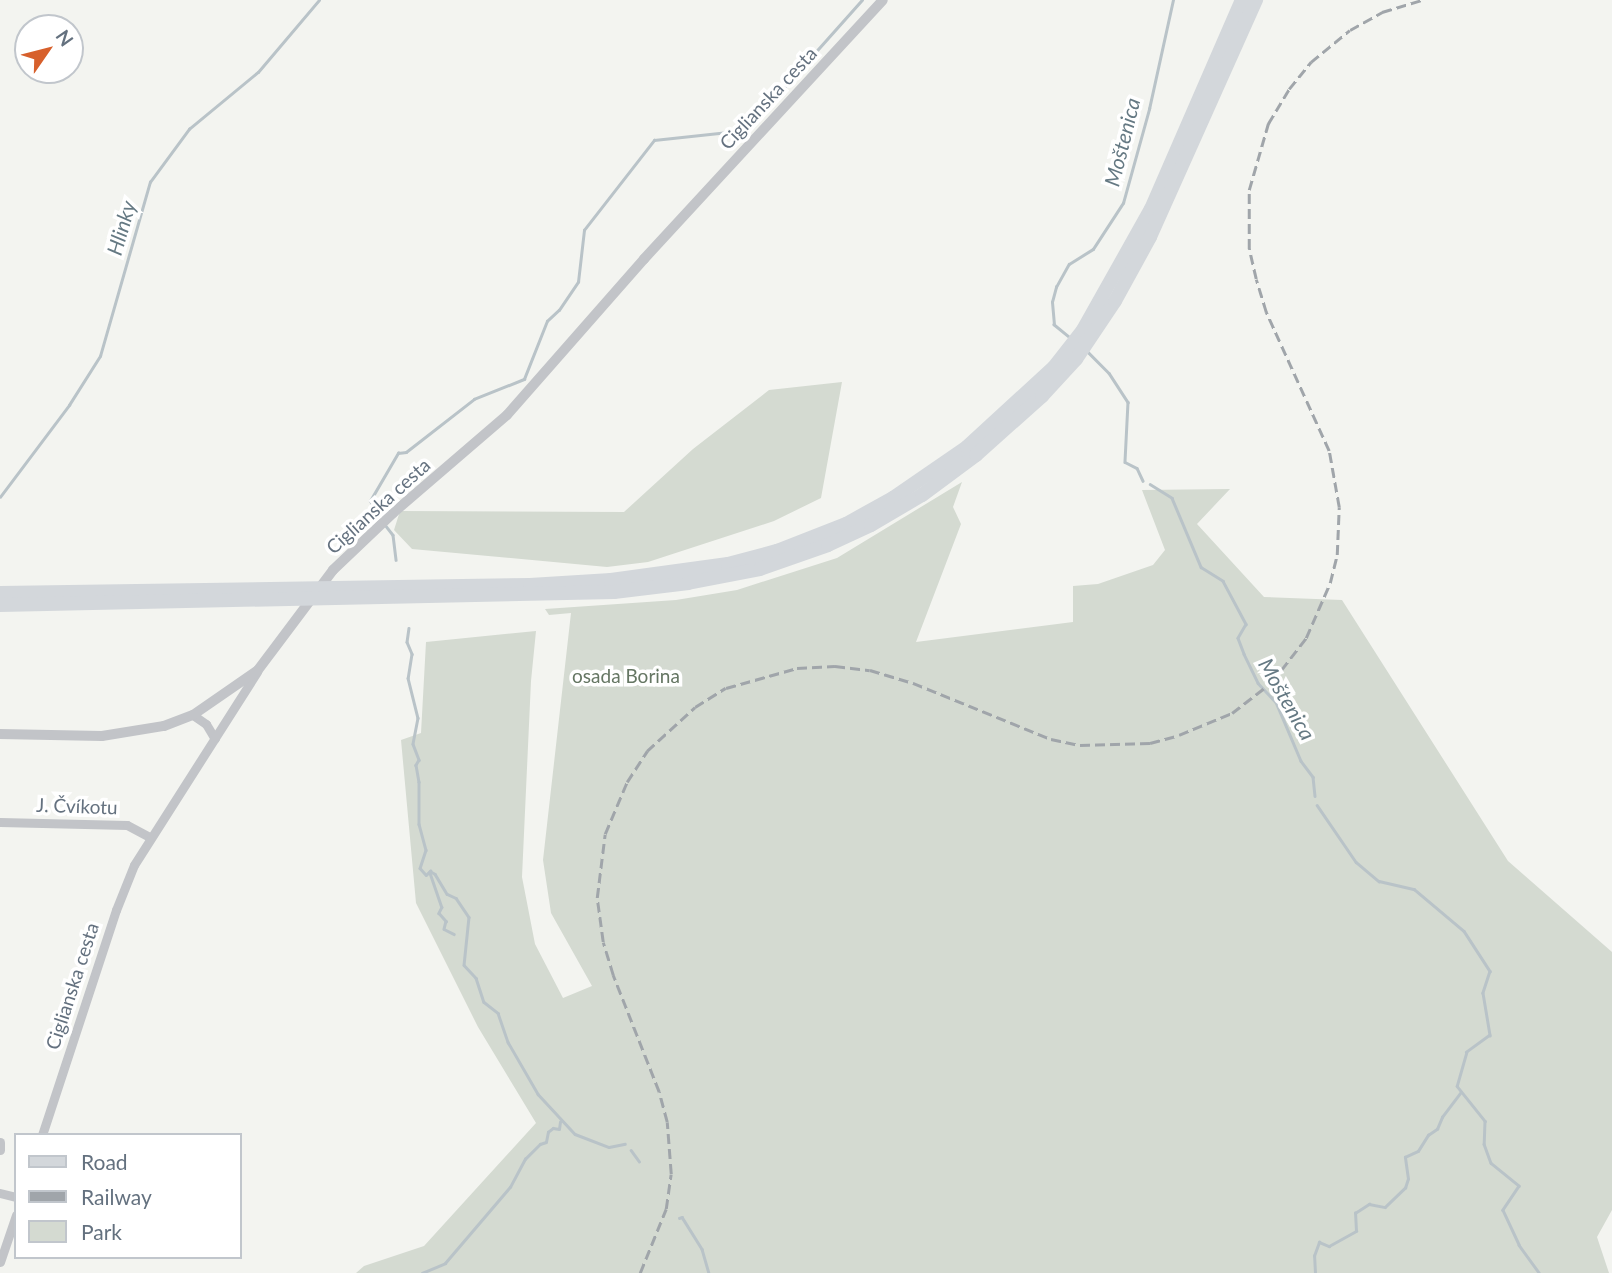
<!DOCTYPE html>
<html>
<head>
<meta charset="utf-8">
<style>
  body { margin:0 }
  #map { position:relative; width:1612px; height:1273px; overflow:hidden; background:#f3f4f0; font-family:Lato,sans-serif }
  div>[style] { position:absolute }
  .green>* { inset:0; background:#d4dad1 }
  .stream>* { height:2.5px; margin:-1.25px; padding:0 1.25px; transform-origin:1.25px; border-radius:1.25px; background:#b9c3c8 }
  .minor>* { height:9px; margin:-4.5px; padding:0 4.5px; transform-origin:4.5px; border-radius:4.5px; background:#c2c4c8 }
  .tertiary>* { height:10px; margin:-5px; padding:0 5px; transform-origin:5px; border-radius:5px; background:#c2c4c8 }
  .primary>* { height:14px; margin:-7px; padding:0 7px; transform-origin:7px; border-radius:7px; background:#d3d7db }
  .rail>* { height:2.5px; margin-top:-1.25px; transform-origin:0; background:repeating-linear-gradient(90deg,#a0a5aa 0 10px,transparent 0 15px) }
  span { translate:-50% -50%; white-space:nowrap; text-align:center; line-height:1.15; -webkit-text-stroke:7px #fff; paint-order:stroke }
  .street-label { font-size:19px; color:#64717f }
  .park-label { font-size:19px; color:#657663 }
  .water-label { font-size:21px; color:#657983; font-style:italic }
  .legend { position:absolute; left:14px; top:1133px; width:228px; height:126px; box-sizing:border-box; background:#fff; border:2px solid #c1c6cc; margin:0; padding:9px 12px; list-style:none; font-size:21px; color:#64717f }
  .legend li { display:flex; align-items:center; gap:14px; height:35px }
  .legend b { width:35px; border:2px solid #c1c6cc }
  .north { position:absolute; left:14px; top:14px; width:70px; height:70px; box-sizing:border-box; background:#fff; border:2px solid #c1c6cc; border-radius:50%; rotate:55deg; font-size:19px; font-weight:700; line-height:28px; text-align:center; color:#64717f }
  .north::after { content:''; display:block; margin:auto; width:24px; height:32px; background:#d7602c; clip-path:polygon(50% 0,100% 100%,50% 72%,0 100%) }
</style>
</head>
<body>
<div id="map">
  <div class="green">
    <i style="clip-path:polygon(842px 382px,821px 498px,774px 521px,648px 562px,607px 567px,412px 549px,394px 530px,400px 511px,624px 512px,693px 449px,769px 390px)"></i>
    <i style="clip-path:polygon(962px 482px,953px 507px,961px 524px,916px 642px,1073px 622px,1073px 586px,1098px 584px,1153px 565px,1165px 550px,1142px 490px,1230px 489px,1197px 524px,1264px 597px,1342px 600px,1508px 861px,1612px 952px,1612px 1210px,1597px 1237px,1609px 1273px,356px 1273px,364px 1266px,424px 1246px,536px 1123px,478px 1027px,416px 903px,401px 740px,421px 733px,426px 642px,536px 631px,531px 681px,522px 877px,535px 944px,563px 998px,592px 986px,551px 913px,543px 860px,571px 613px,549px 615px,545px 609px,676px 600px,737px 590px,837px 558px)"></i>
  </div>
  <div class="stream">
    <i style="left:1070px;top:338px;width:21px;rotate:-141deg"></i>
    <i style="left:1054px;top:325px;width:23px;rotate:-95deg"></i>
    <i style="left:1052px;top:302px;width:16px;rotate:-75deg"></i>
    <i style="left:1056px;top:287px;width:26px;rotate:-61deg"></i>
    <i style="left:1069px;top:264px;width:28px;rotate:-32deg"></i>
    <i style="left:1093px;top:249px;width:55px;rotate:-56.9deg"></i>
    <i style="left:1123px;top:203px;width:98px;rotate:-74.5deg"></i>
    <i style="left:1149px;top:109px;width:112px;rotate:-77.6deg"></i>
    <i style="left:1087px;top:351px;width:31px;rotate:45deg"></i>
    <i style="left:1109px;top:373px;width:35px;rotate:57deg"></i>
    <i style="left:1128px;top:402px;width:60px;rotate:92.9deg"></i>
    <i style="left:1125px;top:462px;width:13px;rotate:27deg"></i>
    <i style="left:1137px;top:468px;width:14px;rotate:65deg"></i>
    <i style="left:1150px;top:484px;width:26px;rotate:32deg"></i>
    <i style="left:1172px;top:498px;width:75px;rotate:67.2deg"></i>
    <i style="left:1201px;top:567px;width:26px;rotate:32deg"></i>
    <i style="left:1223px;top:581px;width:49px;rotate:61.9deg"></i>
    <i style="left:1246px;top:624px;width:16px;rotate:120deg"></i>
    <i style="left:1238px;top:638px;width:17px;rotate:69deg"></i>
    <i style="left:1244px;top:654px;width:32px;rotate:64deg"></i>
    <i style="left:1258px;top:683px;width:26px;rotate:47deg"></i>
    <i style="left:1276px;top:702px;width:64px;rotate:67deg"></i>
    <i style="left:1301px;top:761px;width:20px;rotate:53deg"></i>
    <i style="left:1313px;top:777px;width:19px;rotate:84deg"></i>
    <i style="left:0;top:497px;width:115px;rotate:-53.1deg"></i>
    <i style="left:69px;top:405px;width:58px;rotate:-57.7deg"></i>
    <i style="left:100px;top:356px;width:181px;rotate:-74deg"></i>
    <i style="left:150px;top:182px;width:66px;rotate:-53.7deg"></i>
    <i style="left:189px;top:129px;width:89px;rotate:-39.6deg"></i>
    <i style="left:258px;top:72px;width:94px;rotate:-49.7deg"></i>
    <i style="left:379px;top:518px;width:19px;rotate:-118deg"></i>
    <i style="left:370px;top:501px;width:56px;rotate:-59.7deg"></i>
    <i style="left:398px;top:453px;width:8px;rotate:-7deg"></i>
    <i style="left:406px;top:452px;width:86px;rotate:-37.9deg"></i>
    <i style="left:474px;top:399px;width:54px;rotate:-21.8deg"></i>
    <i style="left:524px;top:379px;width:62px;rotate:-68.4deg"></i>
    <i style="left:547px;top:321px;width:16px;rotate:-43deg"></i>
    <i style="left:559px;top:310px;width:34px;rotate:-56deg"></i>
    <i style="left:578px;top:282px;width:52px;rotate:-83.4deg"></i>
    <i style="left:584px;top:230px;width:114px;rotate:-52.1deg"></i>
    <i style="left:654px;top:140px;width:93px;rotate:-6.2deg"></i>
    <i style="left:746px;top:130px;width:174px;rotate:-48.3deg"></i>
    <i style="left:386px;top:526px;width:11px;rotate:52deg"></i>
    <i style="left:393px;top:535px;width:25px;rotate:83deg"></i>
    <i style="left:409px;top:628px;width:14px;rotate:98deg"></i>
    <i style="left:407px;top:642px;width:13px;rotate:67deg"></i>
    <i style="left:412px;top:654px;width:24px;rotate:99deg"></i>
    <i style="left:408px;top:678px;width:41px;rotate:76deg"></i>
    <i style="left:418px;top:718px;width:26px;rotate:101deg"></i>
    <i style="left:413px;top:744px;width:17px;rotate:69deg"></i>
    <i style="left:419px;top:760px;width:6px;rotate:121deg"></i>
    <i style="left:416px;top:765px;width:17px;rotate:80deg"></i>
    <i style="left:419px;top:782px;width:42px;rotate:90deg"></i>
    <i style="left:419px;top:824px;width:27px;rotate:75deg"></i>
    <i style="left:426px;top:850px;width:19px;rotate:108deg"></i>
    <i style="left:420px;top:868px;width:9px;rotate:49deg"></i>
    <i style="left:426px;top:875px;width:6px;rotate:-45deg"></i>
    <i style="left:430px;top:871px;width:6px;rotate:31deg"></i>
    <i style="left:435px;top:874px;width:23px;rotate:59deg"></i>
    <i style="left:447px;top:894px;width:10px;rotate:24deg"></i>
    <i style="left:456px;top:898px;width:23px;rotate:56deg"></i>
    <i style="left:469px;top:917px;width:48px;rotate:95.9deg"></i>
    <i style="left:464px;top:965px;width:18px;rotate:47deg"></i>
    <i style="left:476px;top:978px;width:25px;rotate:72deg"></i>
    <i style="left:484px;top:1002px;width:18px;rotate:38deg"></i>
    <i style="left:498px;top:1013px;width:31px;rotate:71deg"></i>
    <i style="left:508px;top:1042px;width:60px;rotate:60deg"></i>
    <i style="left:538px;top:1094px;width:54px;rotate:47.2deg"></i>
    <i style="left:575px;top:1134px;width:36px;rotate:21deg"></i>
    <i style="left:609px;top:1147px;width:16px;rotate:-11deg"></i>
    <i style="left:1317px;top:805px;width:69px;rotate:55.6deg"></i>
    <i style="left:1356px;top:862px;width:30px;rotate:40deg"></i>
    <i style="left:1379px;top:881px;width:36px;rotate:13deg"></i>
    <i style="left:1414px;top:889px;width:65px;rotate:40deg"></i>
    <i style="left:1464px;top:931px;width:48px;rotate:57deg"></i>
    <i style="left:1490px;top:971px;width:23px;rotate:108deg"></i>
    <i style="left:1483px;top:993px;width:43px;rotate:80.5deg"></i>
    <i style="left:1490px;top:1035px;width:29px;rotate:144deg"></i>
    <i style="left:1467px;top:1052px;width:35px;rotate:106deg"></i>
    <i style="left:1457px;top:1086px;width:45px;rotate:51.3deg"></i>
    <i style="left:1485px;top:1121px;width:23px;rotate:92deg"></i>
    <i style="left:1484px;top:1144px;width:20px;rotate:70deg"></i>
    <i style="left:1491px;top:1163px;width:36px;rotate:39deg"></i>
    <i style="left:1519px;top:1186px;width:29px;rotate:124deg"></i>
    <i style="left:1503px;top:1210px;width:38px;rotate:65deg"></i>
    <i style="left:1519px;top:1245px;width:34px;rotate:54deg"></i>
    <i style="left:430px;top:873px;width:36px;rotate:71deg"></i>
    <i style="left:442px;top:907px;width:7px;rotate:117deg"></i>
    <i style="left:439px;top:913px;width:11px;rotate:49deg"></i>
    <i style="left:446px;top:921px;width:8px;rotate:104deg"></i>
    <i style="left:444px;top:929px;width:11px;rotate:27deg"></i>
    <i style="left:631px;top:1150px;width:14px;rotate:54deg"></i>
    <i style="left:679px;top:1218px;width:3px;rotate:-18deg"></i>
    <i style="left:682px;top:1217px;width:38px;rotate:58deg"></i>
    <i style="left:702px;top:1249px;width:25px;rotate:74deg"></i>
    <i style="left:422px;top:1273px;width:25px;rotate:-23deg"></i>
    <i style="left:445px;top:1263px;width:100px;rotate:-49.5deg"></i>
    <i style="left:510px;top:1187px;width:32px;rotate:-62deg"></i>
    <i style="left:525px;top:1159px;width:21px;rotate:-45deg"></i>
    <i style="left:540px;top:1144px;width:6px;rotate:-18deg"></i>
    <i style="left:546px;top:1142px;width:10px;rotate:-79deg"></i>
    <i style="left:548px;top:1132px;width:6px;rotate:-39deg"></i>
    <i style="left:553px;top:1128px;width:6px;rotate:9deg"></i>
    <i style="left:559px;top:1129px;width:7px;rotate:-82deg"></i>
    <i style="left:1315px;top:1273px;width:17px;rotate:-93deg"></i>
    <i style="left:1314px;top:1256px;width:15px;rotate:-70deg"></i>
    <i style="left:1319px;top:1242px;width:11px;rotate:22deg"></i>
    <i style="left:1329px;top:1246px;width:31px;rotate:-29deg"></i>
    <i style="left:1356px;top:1231px;width:18px;rotate:-93deg"></i>
    <i style="left:1355px;top:1213px;width:17px;rotate:-33deg"></i>
    <i style="left:1369px;top:1204px;width:16px;rotate:11deg"></i>
    <i style="left:1385px;top:1207px;width:28px;rotate:-44deg"></i>
    <i style="left:1405px;top:1188px;width:9px;rotate:-72deg"></i>
    <i style="left:1408px;top:1179px;width:22px;rotate:-98deg"></i>
    <i style="left:1405px;top:1157px;width:14px;rotate:-25deg"></i>
    <i style="left:1418px;top:1151px;width:19px;rotate:-58deg"></i>
    <i style="left:1428px;top:1135px;width:11px;rotate:-34deg"></i>
    <i style="left:1437px;top:1129px;width:13px;rotate:-67deg"></i>
    <i style="left:1442px;top:1117px;width:30px;rotate:-53deg"></i>
  </div>
  <div class="minor">
    <i style="left:193px;top:715px;width:16px;rotate:35deg"></i>
    <i style="left:206px;top:724px;width:17px;rotate:59deg"></i>
    <i style="left:0;top:822px;width:127px;rotate:1.4deg"></i>
    <i style="left:127px;top:825px;width:26px;rotate:28deg"></i>
    <i style="left:42px;top:1135px;width:237px;rotate:-71.8deg"></i>
    <i style="left:116px;top:910px;width:48px;rotate:-68.2deg"></i>
    <i style="left:134px;top:865px;width:229px;rotate:-57.5deg"></i>
    <i style="left:0;top:1142px;width:8px;rotate:90deg"></i>
    <i style="left:0;top:1193px;width:16px;rotate:14deg"></i>
    <i style="left:0;top:1262px;width:50px;rotate:-71.2deg"></i>
  </div>
  <div class="tertiary">
    <i style="left:0;top:734px;width:102px;rotate:1.1deg"></i>
    <i style="left:102px;top:736px;width:63px;rotate:-9.2deg"></i>
    <i style="left:164px;top:726px;width:31px;rotate:-21deg"></i>
    <i style="left:193px;top:715px;width:79px;rotate:-34.7deg"></i>
    <i style="left:258px;top:670px;width:125px;rotate:-53.1deg"></i>
    <i style="left:333px;top:570px;width:83px;rotate:-43.5deg"></i>
    <i style="left:393px;top:513px;width:150px;rotate:-40.7deg"></i>
    <i style="left:507px;top:415px;width:208px;rotate:-48.7deg"></i>
    <i style="left:644px;top:259px;width:352px;rotate:-47.3deg"></i>
  </div>
  <div class="primary">
    <i style="left:0;top:593px;width:530px;rotate:-0.86deg"></i>
    <i style="left:530px;top:585px;width:81px;rotate:-3.5deg"></i>
    <i style="left:611px;top:580px;width:118px;rotate:-7.8deg"></i>
    <i style="left:728px;top:564px;width:51px;rotate:-14.9deg"></i>
    <i style="left:777px;top:551px;width:74px;rotate:-21.4deg"></i>
    <i style="left:846px;top:524px;width:54px;rotate:-29deg"></i>
    <i style="left:893px;top:498px;width:90px;rotate:-34.6deg"></i>
    <i style="left:967px;top:447px;width:118px;rotate:-42.6deg"></i>
    <i style="left:1054px;top:367px;width:47px;rotate:-51.9deg"></i>
    <i style="left:1083px;top:330px;width:139px;rotate:-60.7deg"></i>
    <i style="left:1151px;top:209px;width:228px;rotate:-66.5deg"></i>
    <i style="left:0;top:605px;width:614px;rotate:-1.21deg"></i>
    <i style="left:614px;top:592px;width:75px;rotate:-6.9deg"></i>
    <i style="left:688px;top:583px;width:73px;rotate:-11deg"></i>
    <i style="left:760px;top:569px;width:72px;rotate:-19.4deg"></i>
    <i style="left:828px;top:545px;width:47px;rotate:-24.9deg"></i>
    <i style="left:871px;top:525px;width:59px;rotate:-30.5deg"></i>
    <i style="left:922px;top:495px;width:67px;rotate:-36.5deg"></i>
    <i style="left:976px;top:455px;width:89px;rotate:-41.8deg"></i>
    <i style="left:1042px;top:396px;width:50px;rotate:-47.4deg"></i>
    <i style="left:1076px;top:359px;width:70px;rotate:-56.1deg"></i>
    <i style="left:1115px;top:301px;width:73px;rotate:-61.3deg"></i>
    <i style="left:1150px;top:237px;width:260px;rotate:-65.9deg"></i>
  </div>
  <div class="rail">
    <i style="left:640px;top:1273px;width:69px;rotate:-67.9deg"></i>
    <i style="left:666px;top:1209px;width:35px;rotate:-82deg"></i>
    <i style="left:671px;top:1174px;width:52px;rotate:-94.4deg"></i>
    <i style="left:667px;top:1122px;width:31px;rotate:-105deg"></i>
    <i style="left:659px;top:1092px;width:126px;rotate:-111.5deg"></i>
    <i style="left:613px;top:975px;width:34px;rotate:-107deg"></i>
    <i style="left:603px;top:942px;width:44px;rotate:-97.8deg"></i>
    <i style="left:597px;top:898px;width:64px;rotate:-82.9deg"></i>
    <i style="left:605px;top:834px;width:56px;rotate:-67.1deg"></i>
    <i style="left:627px;top:782px;width:37px;rotate:-57deg"></i>
    <i style="left:647px;top:751px;width:65px;rotate:-42.5deg"></i>
    <i style="left:695px;top:707px;width:36px;rotate:-32deg"></i>
    <i style="left:726px;top:688px;width:74px;rotate:-15.7deg"></i>
    <i style="left:797px;top:668px;width:38px;rotate:-3deg"></i>
    <i style="left:835px;top:666px;width:35px;rotate:7deg"></i>
    <i style="left:870px;top:670px;width:45px;rotate:16.8deg"></i>
    <i style="left:913px;top:683px;width:149px;rotate:22.1deg"></i>
    <i style="left:1051px;top:739px;width:30px;rotate:12deg"></i>
    <i style="left:1080px;top:745px;width:70px;rotate:-1.6deg"></i>
    <i style="left:1150px;top:743px;width:30px;rotate:-15deg"></i>
    <i style="left:1179px;top:735px;width:57px;rotate:-22.5deg"></i>
    <i style="left:1232px;top:713px;width:51px;rotate:-37.8deg"></i>
    <i style="left:1272px;top:682px;width:56px;rotate:-52.3deg"></i>
    <i style="left:1306px;top:638px;width:60px;rotate:-66.4deg"></i>
    <i style="left:1330px;top:583px;width:29px;rotate:-76deg"></i>
    <i style="left:1337px;top:555px;width:48px;rotate:-87.6deg"></i>
    <i style="left:1339px;top:507px;width:57px;rotate:-100.1deg"></i>
    <i style="left:1329px;top:451px;width:153px;rotate:-114.4deg"></i>
    <i style="left:1266px;top:312px;width:34px;rotate:-107deg"></i>
    <i style="left:1256px;top:279px;width:31px;rotate:-103deg"></i>
    <i style="left:1249px;top:249px;width:59px;rotate:-90deg"></i>
    <i style="left:1249px;top:190px;width:69px;rotate:-73.9deg"></i>
    <i style="left:1268px;top:124px;width:41px;rotate:-59deg"></i>
    <i style="left:1289px;top:89px;width:35px;rotate:-51deg"></i>
    <i style="left:1311px;top:62px;width:50px;rotate:-39.4deg"></i>
    <i style="left:1350px;top:30px;width:37px;rotate:-29deg"></i>
    <i style="left:1382px;top:12px;width:42px;rotate:-16.7deg"></i>
  </div>
  <div class="street-label">
    <span style="left:768px;top:98px;rotate:-47deg">Ciglianska cesta</span>
    <span style="left:378px;top:506px;rotate:-42deg">Ciglianska cesta</span>
    <span style="left:77px;top:806px;rotate:2deg">J. Čvíkotu</span>
    <span style="left:72px;top:986px;rotate:-72deg">Ciglianska cesta</span>
  </div>
  <div class="park-label">
    <span style="left:626px;top:676px">osada Borina</span>
  </div>
  <div class="water-label">
    <span style="left:1122px;top:142px;rotate:-76deg">Moštenica</span>
    <span style="left:121px;top:228px;rotate:-74deg">Hlinky</span>
    <span style="left:1287px;top:699px;rotate:60deg">Moštenica</span>
  </div>
  <ul class="legend">
  <li><b style="height:9px;background:#d3d7db"></b>Road</li>
  <li><b style="height:9px;background:#a0a5aa"></b>Railway</li>
  <li><b style="height:19px;background:#d4dad1"></b>Park</li>
  </ul>
  <div class="north">N</div>
</div>
</body>
</html>
